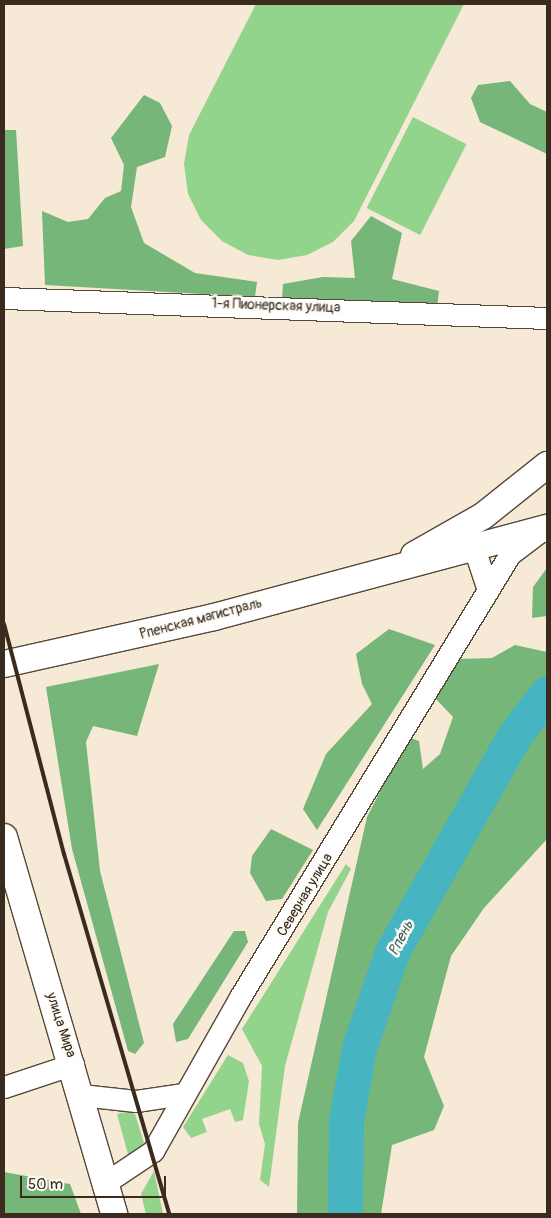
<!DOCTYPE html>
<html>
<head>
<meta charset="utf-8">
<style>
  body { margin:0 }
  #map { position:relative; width:551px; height:1218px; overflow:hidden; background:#f6e9d5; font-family:Pangolin,sans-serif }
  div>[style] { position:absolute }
  .green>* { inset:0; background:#93d48c; transform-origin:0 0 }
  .forest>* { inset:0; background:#76b678 }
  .river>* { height:35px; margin:-17.5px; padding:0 17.5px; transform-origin:17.5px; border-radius:17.5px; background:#46b4c1 }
  .roads { filter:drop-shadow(1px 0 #574739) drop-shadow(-1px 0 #574739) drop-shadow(0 1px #574739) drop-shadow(0 -1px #574739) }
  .minor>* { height:21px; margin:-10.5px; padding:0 10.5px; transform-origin:10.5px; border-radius:10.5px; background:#fff }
  .major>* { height:26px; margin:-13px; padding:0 13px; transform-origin:13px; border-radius:13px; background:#fff }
  .rail>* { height:4px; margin:-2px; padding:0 2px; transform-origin:2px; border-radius:2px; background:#3b2a1e }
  span { translate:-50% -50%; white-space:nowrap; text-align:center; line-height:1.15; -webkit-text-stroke:5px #fdfcf7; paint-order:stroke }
  .street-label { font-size:14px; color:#3b2a1e }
  .water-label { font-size:15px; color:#3f615f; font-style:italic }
  .frame { position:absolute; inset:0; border:5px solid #3b2a1e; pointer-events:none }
  .scale { position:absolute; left:20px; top:1176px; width:146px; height:22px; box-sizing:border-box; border:2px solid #3b2a1e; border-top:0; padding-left:6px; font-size:15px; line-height:18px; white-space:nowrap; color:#3b2a1e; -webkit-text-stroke:4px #fdfcf7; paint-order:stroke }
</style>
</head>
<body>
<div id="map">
  <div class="green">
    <i style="clip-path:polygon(256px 4px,464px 4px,354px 221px,333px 242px,307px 255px,278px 260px,248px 255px,222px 241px,201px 220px,188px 194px,184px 164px,189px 135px)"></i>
    <i style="left:413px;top:117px;width:60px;height:102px;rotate:27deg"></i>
    <i style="clip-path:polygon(346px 864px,351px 869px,328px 912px,285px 1066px,269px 1187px,260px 1180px,265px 1144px,259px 1124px,262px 1066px,242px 1029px)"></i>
    <i style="clip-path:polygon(228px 1055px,243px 1063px,249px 1081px,243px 1120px,235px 1122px,230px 1109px,202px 1119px,207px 1132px,191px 1138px,183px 1127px)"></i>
    <i style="clip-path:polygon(129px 1111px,135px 1114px,144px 1143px,129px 1158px,117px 1114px)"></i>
    <i style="clip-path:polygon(154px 1171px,163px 1214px,146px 1214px,141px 1194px)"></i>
  </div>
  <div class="forest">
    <i style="clip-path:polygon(510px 81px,530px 104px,547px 112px,547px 154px,480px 122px,471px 98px,478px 85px)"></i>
    <i style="clip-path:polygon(144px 95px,160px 103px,172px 126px,165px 157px,137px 167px,131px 207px,144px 243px,195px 273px,257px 282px,255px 297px,45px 285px,42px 211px,68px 222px,88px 219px,105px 198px,121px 191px,124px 165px,111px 138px)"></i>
    <i style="clip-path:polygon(4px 130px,16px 130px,23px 246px,4px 249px)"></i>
    <i style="clip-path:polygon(371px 216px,402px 233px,392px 279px,439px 291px,437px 308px,282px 299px,283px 284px,323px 277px,355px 278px,351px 241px)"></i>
    <i style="clip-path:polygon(547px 568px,547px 616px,532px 618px,533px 587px)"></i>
    <i style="clip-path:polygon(389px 629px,435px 645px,317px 830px,303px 809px,326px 754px,372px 704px,362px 684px,356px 654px)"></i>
    <i style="clip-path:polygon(515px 645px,547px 652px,547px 839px,484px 908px,451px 956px,424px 1057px,444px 1106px,434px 1130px,392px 1145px,381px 1214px,297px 1214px,298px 1123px,367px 817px,408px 737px,419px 741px,423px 769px,440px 754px,453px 717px,434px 697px,457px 659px,492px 658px)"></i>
    <i style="clip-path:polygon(159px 664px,137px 736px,93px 726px,86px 742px,100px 871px,144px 1043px,135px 1054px,128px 1051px,72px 849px,46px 687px)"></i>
    <i style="clip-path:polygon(271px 829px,313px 850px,282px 899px,266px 901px,250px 873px,252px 856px)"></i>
    <i style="clip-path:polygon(234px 931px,245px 931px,248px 942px,188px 1039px,176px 1042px,173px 1024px)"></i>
    <i style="clip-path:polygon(4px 1172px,70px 1184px,81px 1214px,4px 1214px)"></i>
  </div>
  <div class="river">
    <i style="left:345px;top:1214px;width:93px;rotate:-89.4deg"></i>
    <i style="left:346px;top:1121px;width:74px;rotate:-79.9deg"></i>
    <i style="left:359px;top:1048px;width:102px;rotate:-71deg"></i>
    <i style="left:392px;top:952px;width:249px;rotate:-60.5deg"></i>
    <i style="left:515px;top:735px;width:53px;rotate:-52.7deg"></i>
  </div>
  <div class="roads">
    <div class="minor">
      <i style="left:4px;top:298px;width:543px;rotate:2.11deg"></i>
      <i style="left:475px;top:551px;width:41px;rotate:71.6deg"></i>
      <i style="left:4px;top:1087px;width:73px;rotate:-18.4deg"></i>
      <i style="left:81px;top:1095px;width:55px;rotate:6.2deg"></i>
      <i style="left:136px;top:1101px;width:48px;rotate:-8.5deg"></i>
      <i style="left:105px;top:1183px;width:58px;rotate:-33.7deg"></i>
      <i style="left:153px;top:1151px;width:177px;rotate:-60.5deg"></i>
      <i style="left:240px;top:997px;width:519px;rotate:-58.64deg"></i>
      <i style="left:510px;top:554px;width:36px;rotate:-37deg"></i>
    </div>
    <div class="major">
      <i style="left:414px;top:555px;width:79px;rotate:-29.5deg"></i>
      <i style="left:483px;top:516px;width:82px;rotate:-38.6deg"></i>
      <i style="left:4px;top:664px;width:215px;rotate:-12.6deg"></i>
      <i style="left:214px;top:617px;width:345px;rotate:-15deg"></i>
      <i style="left:4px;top:837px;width:393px;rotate:73.7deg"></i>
    </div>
  </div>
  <div class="rail">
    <i style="left:4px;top:624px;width:238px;rotate:75.4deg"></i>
    <i style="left:64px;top:854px;width:375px;rotate:73.7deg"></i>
  </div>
  <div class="street-label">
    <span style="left:276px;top:306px;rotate:2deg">1-я Пионерская улица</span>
    <span style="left:201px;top:619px;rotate:-15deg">Рпенская магистраль</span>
    <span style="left:305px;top:895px;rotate:-59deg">Северная улица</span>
    <span style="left:61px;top:1025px;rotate:72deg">улица Мира</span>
  </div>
  <div class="water-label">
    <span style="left:401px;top:938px;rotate:-63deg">Рпень</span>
  </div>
  <div class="frame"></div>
  <div class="scale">50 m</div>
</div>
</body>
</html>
